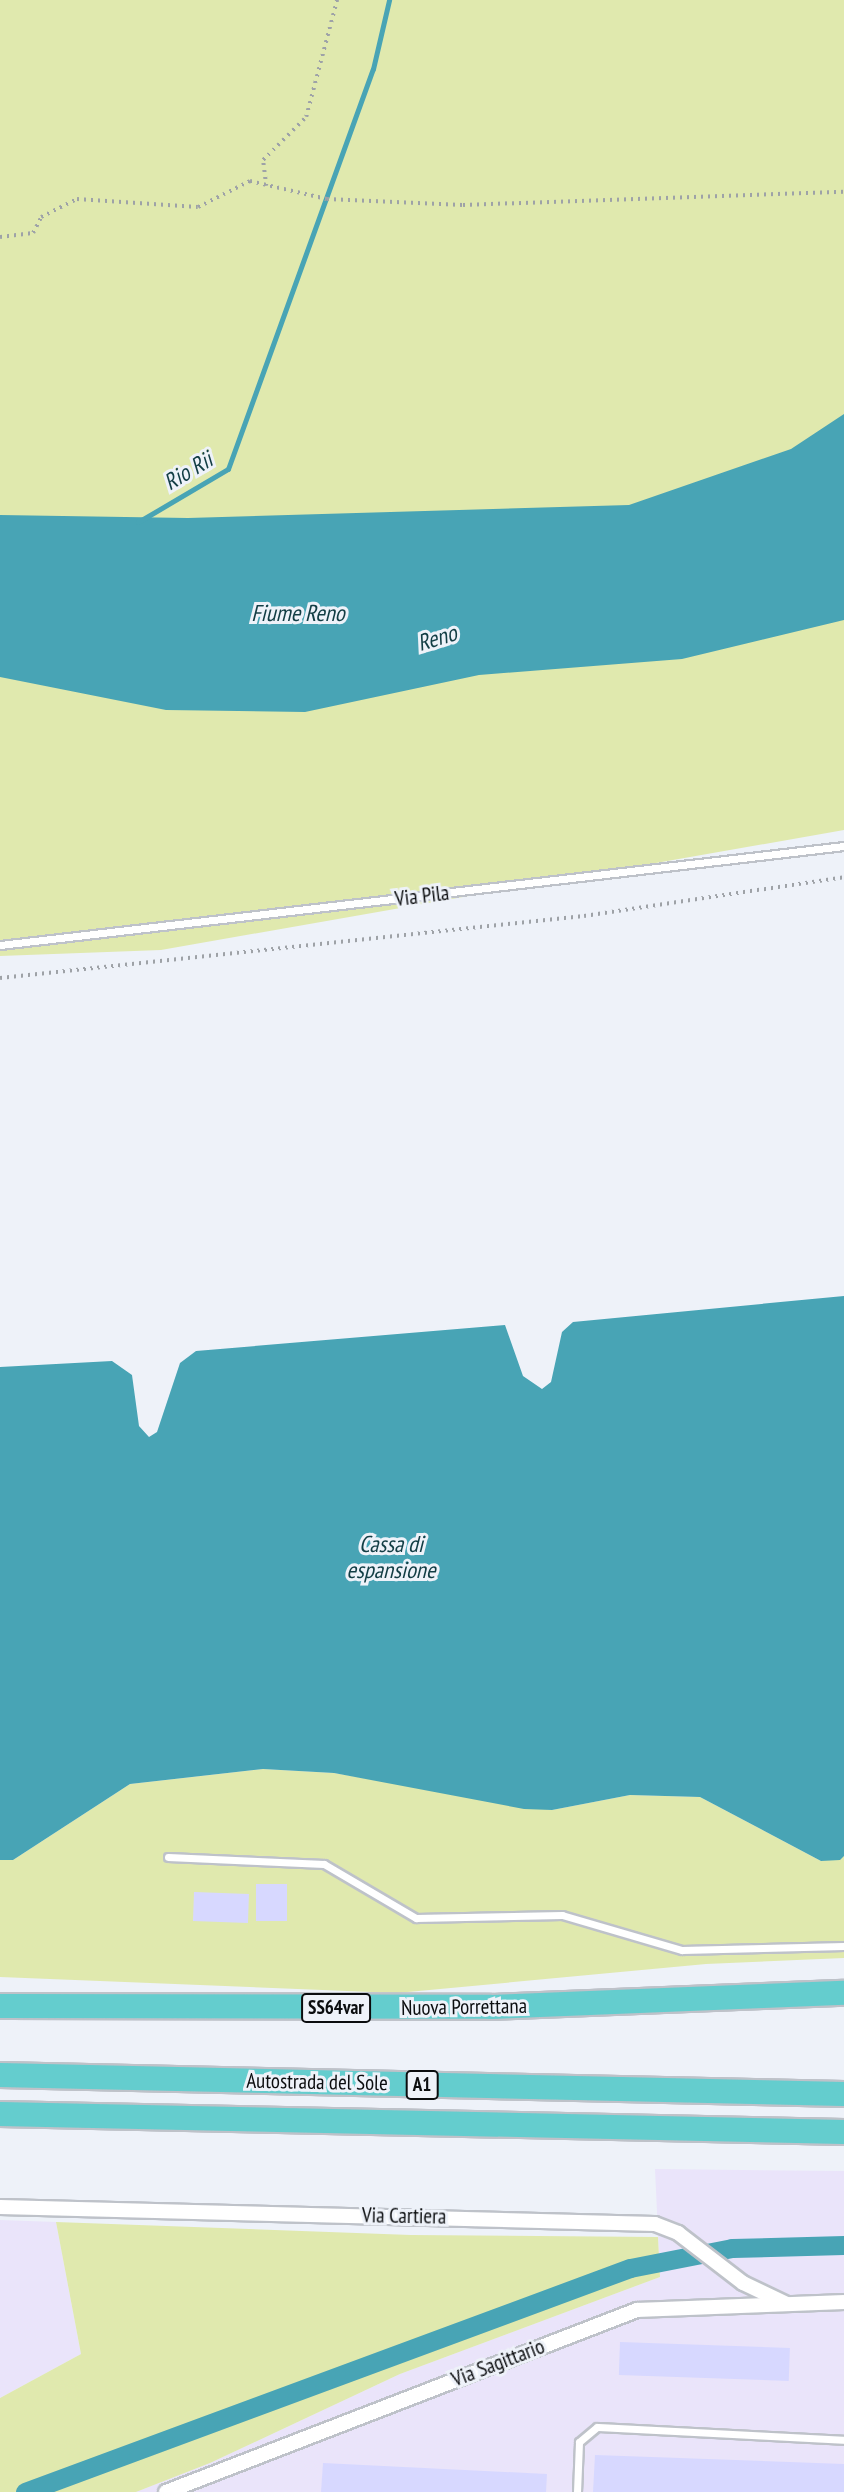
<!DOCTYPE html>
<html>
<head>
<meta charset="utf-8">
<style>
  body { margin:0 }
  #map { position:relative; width:844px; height:2492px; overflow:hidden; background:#eef2f9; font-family:"PT Sans Narrow",sans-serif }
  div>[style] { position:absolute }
  .industrial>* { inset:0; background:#eae4fa }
  .green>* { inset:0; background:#e0e9ae }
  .water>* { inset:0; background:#48a4b5 }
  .stream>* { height:5px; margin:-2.5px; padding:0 2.5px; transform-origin:2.5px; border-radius:2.5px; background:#48a4b5 }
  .canal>* { height:19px; margin:-9.5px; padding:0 9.5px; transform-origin:9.5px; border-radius:9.5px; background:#48a4b5 }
  .building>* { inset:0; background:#d7d8ff; transform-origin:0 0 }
  .path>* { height:3.5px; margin-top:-1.75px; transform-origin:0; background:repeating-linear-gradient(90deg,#9ea2a7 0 2px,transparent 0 7px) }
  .roads { filter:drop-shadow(2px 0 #bec2c9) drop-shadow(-2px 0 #bec2c9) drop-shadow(0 2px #bec2c9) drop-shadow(0 -2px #bec2c9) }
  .lane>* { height:7px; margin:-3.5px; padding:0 3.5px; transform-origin:3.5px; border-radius:3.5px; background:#fff }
  .street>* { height:14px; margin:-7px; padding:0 7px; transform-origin:7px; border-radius:7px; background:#fff }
  .highway>* { height:24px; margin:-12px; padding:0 12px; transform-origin:12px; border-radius:12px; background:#64cdce }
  span { translate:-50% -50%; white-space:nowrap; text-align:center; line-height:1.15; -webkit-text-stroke:6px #eef2f9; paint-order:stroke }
  .shield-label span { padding:2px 5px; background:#eef2f9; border:2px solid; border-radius:5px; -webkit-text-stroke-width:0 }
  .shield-label { font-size:19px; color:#0b0d0f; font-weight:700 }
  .street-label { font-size:21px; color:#0b0d0f }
  .water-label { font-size:23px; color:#123d44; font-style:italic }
</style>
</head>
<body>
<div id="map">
  <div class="industrial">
    <i style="clip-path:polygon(655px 2169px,844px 2171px,844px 2492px,136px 2492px,210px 2463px,400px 2374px,660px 2277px)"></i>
    <i style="clip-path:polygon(0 2220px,56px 2222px,81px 2354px,0 2398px)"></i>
  </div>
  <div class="green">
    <i style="clip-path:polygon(0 0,844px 0,844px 830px,161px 950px,0 956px)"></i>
    <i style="clip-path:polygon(263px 1769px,334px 1773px,552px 1810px,630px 1795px,700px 1797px,821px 1861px,844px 1856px,844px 1958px,706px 1964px,397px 1993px,0 1977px,0 1860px,13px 1860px,130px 1784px)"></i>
    <i style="clip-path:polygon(56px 2222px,411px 2235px,658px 2237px,660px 2277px,400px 2374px,210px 2463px,136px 2492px,0 2492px,0 2398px,81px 2354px)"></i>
  </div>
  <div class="water">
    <i style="clip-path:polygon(844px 414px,844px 620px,682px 659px,479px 675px,305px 712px,166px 710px,0 677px,0 515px,188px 518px,629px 505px,791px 449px)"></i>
    <i style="clip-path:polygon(844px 1296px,844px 1856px,840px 1860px,821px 1861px,700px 1797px,630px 1795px,552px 1810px,524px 1809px,334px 1773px,263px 1769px,130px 1784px,13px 1860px,0 1860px,0 1367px,112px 1361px,132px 1375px,139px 1426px,149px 1437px,157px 1432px,180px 1363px,196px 1351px,505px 1325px,523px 1376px,542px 1389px,551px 1382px,562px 1332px,573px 1322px)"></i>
  </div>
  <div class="stream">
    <i style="left:138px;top:522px;width:104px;rotate:-30.5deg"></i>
    <i style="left:228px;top:469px;width:425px;rotate:-70.1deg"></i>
    <i style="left:373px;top:69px;width:71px;rotate:-76.9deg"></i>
  </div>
  <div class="canal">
    <i style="left:25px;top:2492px;width:645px;rotate:-20.32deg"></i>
    <i style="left:630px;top:2268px;width:104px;rotate:-11.1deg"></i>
    <i style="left:732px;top:2248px;width:112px;rotate:-1.5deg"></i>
  </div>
  <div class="building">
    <i style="left:256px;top:1884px;width:31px;height:37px"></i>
    <i style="left:194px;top:1892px;width:55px;height:29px;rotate:2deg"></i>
    <i style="left:620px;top:2342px;width:170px;height:33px;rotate:2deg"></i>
    <i style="clip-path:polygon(595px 2455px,844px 2464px,844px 2492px,593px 2492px)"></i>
    <i style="clip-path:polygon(323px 2463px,547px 2474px,546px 2492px,321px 2492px)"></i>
  </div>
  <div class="path">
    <i style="left:266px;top:186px;width:26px;rotate:-97deg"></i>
    <i style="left:263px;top:160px;width:61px;rotate:-45deg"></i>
    <i style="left:306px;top:117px;width:121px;rotate:-75.2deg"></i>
    <i style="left:0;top:237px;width:33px;rotate:-7deg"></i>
    <i style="left:33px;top:233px;width:18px;rotate:-63deg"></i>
    <i style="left:41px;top:217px;width:40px;rotate:-26.6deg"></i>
    <i style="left:77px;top:199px;width:121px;rotate:3.8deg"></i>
    <i style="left:198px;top:207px;width:58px;rotate:-26.6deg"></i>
    <i style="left:250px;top:181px;width:79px;rotate:13.2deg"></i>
    <i style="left:327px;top:199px;width:136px;rotate:2.5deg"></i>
    <i style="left:463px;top:205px;width:381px;rotate:-2deg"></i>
    <i style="left:0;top:978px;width:587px;rotate:-6.06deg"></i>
    <i style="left:584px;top:916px;width:263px;rotate:-8.5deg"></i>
  </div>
  <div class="roads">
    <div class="lane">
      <i style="left:0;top:945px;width:850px;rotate:-6.69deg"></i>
      <i style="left:168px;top:1857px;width:156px;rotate:2.6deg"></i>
      <i style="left:324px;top:1864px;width:107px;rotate:30.4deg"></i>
      <i style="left:416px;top:1918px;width:146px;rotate:-1.2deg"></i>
      <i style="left:562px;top:1915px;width:125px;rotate:16.3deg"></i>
      <i style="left:682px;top:1950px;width:162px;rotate:-1.4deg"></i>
      <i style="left:577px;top:2492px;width:50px;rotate:-87.7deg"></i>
      <i style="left:579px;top:2442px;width:23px;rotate:-40deg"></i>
      <i style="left:597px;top:2427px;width:247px;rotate:3deg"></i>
    </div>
    <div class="street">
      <i style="left:0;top:2207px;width:655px;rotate:1.49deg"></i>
      <i style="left:655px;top:2224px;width:25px;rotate:21deg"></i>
      <i style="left:678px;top:2233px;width:82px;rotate:37.6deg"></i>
      <i style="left:743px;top:2283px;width:47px;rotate:25.5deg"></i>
      <i style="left:166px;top:2492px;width:505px;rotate:-21.13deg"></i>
      <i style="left:637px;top:2310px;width:207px;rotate:-2.2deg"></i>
    </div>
    <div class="highway">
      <i style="left:0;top:2006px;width:491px;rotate:0.1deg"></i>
      <i style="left:491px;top:2007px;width:353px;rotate:-2.3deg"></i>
      <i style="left:0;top:2075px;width:844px;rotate:1.29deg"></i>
      <i style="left:0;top:2114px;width:844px;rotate:1.22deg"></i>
    </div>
  </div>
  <div class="shield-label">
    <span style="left:336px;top:2008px">SS64var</span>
    <span style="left:422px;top:2085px">A1</span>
  </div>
  <div class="street-label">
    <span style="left:422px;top:896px;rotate:-7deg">Via Pila</span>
    <span style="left:464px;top:2007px;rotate:-1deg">Nuova Porrettana</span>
    <span style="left:317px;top:2082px;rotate:1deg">Autostrada del Sole</span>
    <span style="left:404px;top:2216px;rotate:1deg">Via Cartiera</span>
    <span style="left:498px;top:2363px;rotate:-21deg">Via Sagittario</span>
  </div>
  <div class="water-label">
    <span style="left:188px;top:471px;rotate:-31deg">Rio Rii</span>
    <span style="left:298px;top:613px">Fiume Reno</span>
    <span style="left:437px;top:638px;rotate:-17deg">Reno</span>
    <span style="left:391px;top:1557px">Cassa di<br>espansione</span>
  </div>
</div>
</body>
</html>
